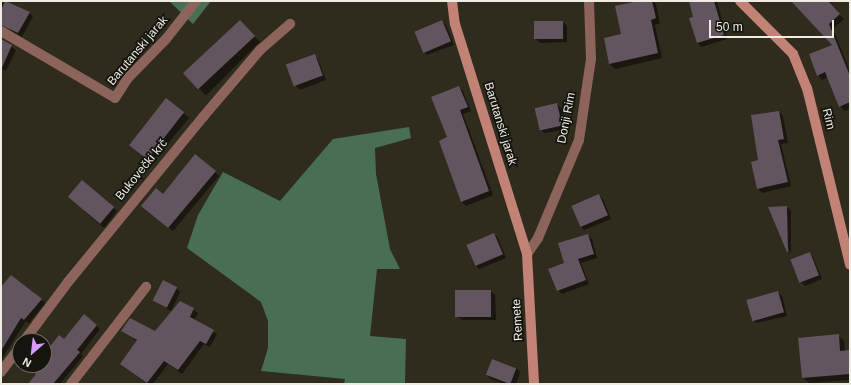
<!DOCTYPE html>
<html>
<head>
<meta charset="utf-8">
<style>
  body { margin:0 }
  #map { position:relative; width:851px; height:385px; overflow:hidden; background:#2f2b1d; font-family:Arial,sans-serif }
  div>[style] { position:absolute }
  .forest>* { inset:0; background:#486f54 }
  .shadow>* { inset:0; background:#0007; transform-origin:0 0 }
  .building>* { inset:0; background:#63555f; transform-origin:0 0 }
  .street>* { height:10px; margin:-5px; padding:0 5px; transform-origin:5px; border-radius:5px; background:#8c645b }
  .secondary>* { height:10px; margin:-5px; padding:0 5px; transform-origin:5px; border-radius:5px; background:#c28275 }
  span { translate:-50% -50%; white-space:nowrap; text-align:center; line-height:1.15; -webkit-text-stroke:3.5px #15140e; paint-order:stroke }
  .street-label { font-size:12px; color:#eeece3 }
  .frame { position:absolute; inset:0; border:2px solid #eeece3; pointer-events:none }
  .north { position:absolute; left:12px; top:333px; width:40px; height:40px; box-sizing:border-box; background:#15140e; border:1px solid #6c6a63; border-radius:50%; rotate:208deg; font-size:11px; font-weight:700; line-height:16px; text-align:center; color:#eeece3 }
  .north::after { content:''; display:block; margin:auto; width:14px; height:18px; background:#d69bfa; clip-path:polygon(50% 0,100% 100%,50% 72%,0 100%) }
  .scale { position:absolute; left:709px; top:20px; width:125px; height:18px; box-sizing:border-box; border:2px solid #eeece3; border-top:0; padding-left:5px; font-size:12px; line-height:14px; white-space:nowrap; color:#eeece3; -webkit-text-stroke:3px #15140e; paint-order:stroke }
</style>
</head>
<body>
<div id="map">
  <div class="forest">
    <i style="clip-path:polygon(169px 1px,211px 1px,193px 24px)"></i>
    <i style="clip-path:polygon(409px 127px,411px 138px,375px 148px,376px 174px,390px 249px,400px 269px,377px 269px,370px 336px,406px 339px,405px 384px,344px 384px,345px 379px,261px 371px,268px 348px,268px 321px,261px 302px,187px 248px,198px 215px,223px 172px,280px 201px,333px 139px)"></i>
  </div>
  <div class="shadow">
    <i style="clip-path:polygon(1px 1px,29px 13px,33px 16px,22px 37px,9px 29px,1px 20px)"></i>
    <i style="clip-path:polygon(643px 1px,653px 1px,656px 4px,660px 23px,655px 25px,662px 58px,615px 69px,610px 64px,622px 35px)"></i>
    <i style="clip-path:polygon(690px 1px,717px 1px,727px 39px,701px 47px,698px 43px)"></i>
    <i style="clip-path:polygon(792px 1px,833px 1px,830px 4px,844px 19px,833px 29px,850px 71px,850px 109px,845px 111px,840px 106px,828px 77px,822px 80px,818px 75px,834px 45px)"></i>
    <i style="clip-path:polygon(442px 21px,446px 25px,454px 45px,427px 55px,424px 52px)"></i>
    <i style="left:240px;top:22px;width:28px;height:76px;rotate:45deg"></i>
    <i style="clip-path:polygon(563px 22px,567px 26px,567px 42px,540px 43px,536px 39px)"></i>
    <i style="clip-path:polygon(1px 40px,16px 50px,6px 71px,1px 69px)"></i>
    <i style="clip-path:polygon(314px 55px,318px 59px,326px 80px,300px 90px,296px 86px)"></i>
    <i style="clip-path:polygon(459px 87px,463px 91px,471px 111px,463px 114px,493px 195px,466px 206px,462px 202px)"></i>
    <i style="clip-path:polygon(557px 104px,561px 108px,566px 129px,545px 133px,541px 130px)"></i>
    <i style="clip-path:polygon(779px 112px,783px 116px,788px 143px,781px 144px,791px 186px,762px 193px,758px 189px,752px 163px,759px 161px)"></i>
    <i style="clip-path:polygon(183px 113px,189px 118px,151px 164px,135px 150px)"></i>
    <i style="clip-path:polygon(215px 172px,219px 176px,173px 231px,146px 210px,163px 195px)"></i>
    <i style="clip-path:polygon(82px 182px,117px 211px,104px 228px,84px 211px)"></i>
    <i style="clip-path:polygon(599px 195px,603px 199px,611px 219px,584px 230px,580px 226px,572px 205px)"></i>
    <i style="clip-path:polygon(770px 207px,787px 207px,791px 211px,791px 254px)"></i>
    <i style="clip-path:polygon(494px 234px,498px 238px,506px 258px,479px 269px,475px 265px,467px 244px)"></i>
    <i style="clip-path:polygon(588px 235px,592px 239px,597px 258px,581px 263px,589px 284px,562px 294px,558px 290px,566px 263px)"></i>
    <i style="clip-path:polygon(810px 253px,813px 257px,822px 279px,805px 286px,801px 282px)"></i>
    <i style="clip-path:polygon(176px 288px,180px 292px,171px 311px,155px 301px)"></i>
    <i style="clip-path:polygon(1px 289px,41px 299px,45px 303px,29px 323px,26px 321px,1px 360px)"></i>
    <i style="clip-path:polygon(491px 291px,495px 295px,496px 320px,462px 320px,458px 317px)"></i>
    <i style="clip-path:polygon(778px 292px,782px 296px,787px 316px,756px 323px,753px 320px)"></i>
    <i style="clip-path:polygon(180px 302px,198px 313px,194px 320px,217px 334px,210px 347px,204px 344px,182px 374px,168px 364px,153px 384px,148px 384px,121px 364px,138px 342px,122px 331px,155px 332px)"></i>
    <i style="clip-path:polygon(96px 325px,100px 329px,81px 354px,83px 356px,60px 384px,29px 384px,37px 374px,36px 365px,44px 365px,44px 355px,65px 340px)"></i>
    <i style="clip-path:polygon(838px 335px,844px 341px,845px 352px,850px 351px,850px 380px,809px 383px,803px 378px)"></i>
    <i style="clip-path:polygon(492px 360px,516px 368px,520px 372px,516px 384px,504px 384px,491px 379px,487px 375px)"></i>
  </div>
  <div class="building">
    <i style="clip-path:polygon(5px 1px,30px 12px,18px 33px,1px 25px,1px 10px)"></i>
    <i style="clip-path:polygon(638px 1px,652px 1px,656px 18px,651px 20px,658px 53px,609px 64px,604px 38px,621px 34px,615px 6px)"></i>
    <i style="clip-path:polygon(689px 1px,714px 1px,724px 35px,697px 43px,689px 18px,693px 17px)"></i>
    <i style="clip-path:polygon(791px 1px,828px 1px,840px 14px,829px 24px,850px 76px,850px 102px,839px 107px,825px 72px,817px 76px,809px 54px,832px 45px)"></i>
    <i style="left:240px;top:20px;width:22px;height:78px;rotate:47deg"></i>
    <i style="left:442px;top:20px;width:23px;height:30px;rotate:67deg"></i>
    <i style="left:534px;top:21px;width:29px;height:18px"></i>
    <i style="clip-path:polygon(1px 39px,12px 45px,1px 70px)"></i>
    <i style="left:315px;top:54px;width:23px;height:31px;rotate:70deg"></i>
    <i style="clip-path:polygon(459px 86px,468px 107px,460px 110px,489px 191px,461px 202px,439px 141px,447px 137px,431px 97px)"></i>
    <i style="left:166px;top:98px;width:23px;height:60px;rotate:38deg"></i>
    <i style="left:557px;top:103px;width:23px;height:23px;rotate:77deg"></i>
    <i style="clip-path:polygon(779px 111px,784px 139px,778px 140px,788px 182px,757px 189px,751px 162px,758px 160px,751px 115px)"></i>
    <i style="clip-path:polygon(195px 154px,216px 171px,168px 228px,141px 206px,156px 188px,163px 194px)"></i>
    <i style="left:82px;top:180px;width:42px;height:22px;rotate:40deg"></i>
    <i style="left:599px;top:194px;width:23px;height:30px;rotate:67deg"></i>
    <i style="clip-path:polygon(787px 206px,788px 252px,787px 252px,768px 207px)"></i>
    <i style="left:494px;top:233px;width:23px;height:30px;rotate:67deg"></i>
    <i style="clip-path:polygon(588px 234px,594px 254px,578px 259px,586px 280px,557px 291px,548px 269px,564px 263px,558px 243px)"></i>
    <i style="left:810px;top:252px;width:25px;height:21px;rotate:69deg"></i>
    <i style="clip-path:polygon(11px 275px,42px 299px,24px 320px,21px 318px,1px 351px,1px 287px)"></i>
    <i style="left:163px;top:280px;width:16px;height:23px;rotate:27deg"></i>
    <i style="left:455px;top:290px;width:36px;height:27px"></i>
    <i style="left:778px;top:291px;width:22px;height:33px;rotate:74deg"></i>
    <i style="clip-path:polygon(180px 301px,194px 308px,190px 317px,214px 330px,206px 344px,200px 341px,178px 370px,164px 361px,147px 383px,120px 364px,137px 340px,121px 331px,130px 318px,155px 331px)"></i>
    <i style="clip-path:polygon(84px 314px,97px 325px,77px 350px,80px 352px,53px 384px,28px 384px,36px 374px,26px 365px,44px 365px,44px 354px,59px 335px,64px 339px)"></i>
    <i style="clip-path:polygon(839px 334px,840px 351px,850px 350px,850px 374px,802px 378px,798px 338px)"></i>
    <i style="left:492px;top:359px;width:26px;height:17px;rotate:21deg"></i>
  </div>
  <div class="street">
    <i style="left:1px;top:31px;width:132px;rotate:30.4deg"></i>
    <i style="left:115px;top:98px;width:24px;rotate:-57deg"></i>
    <i style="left:128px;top:78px;width:54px;rotate:-45.7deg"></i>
    <i style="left:166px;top:39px;width:48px;rotate:-51.7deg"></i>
    <i style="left:527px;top:254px;width:19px;rotate:-55deg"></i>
    <i style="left:538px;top:238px;width:106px;rotate:-67.3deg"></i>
    <i style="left:579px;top:140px;width:82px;rotate:-81.6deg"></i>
    <i style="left:591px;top:59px;width:58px;rotate:-92deg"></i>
    <i style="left:24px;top:341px;width:74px;rotate:-53.3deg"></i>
    <i style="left:68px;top:282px;width:213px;rotate:-50.7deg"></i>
    <i style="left:203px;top:117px;width:88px;rotate:-49.6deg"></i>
    <i style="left:260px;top:50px;width:40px;rotate:-41deg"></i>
    <i style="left:1px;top:372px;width:31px;rotate:-53deg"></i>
    <i style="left:71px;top:384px;width:123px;rotate:-52.3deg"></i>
  </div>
  <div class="secondary">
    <i style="left:452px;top:1px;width:23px;rotate:83deg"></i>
    <i style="left:455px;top:24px;width:241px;rotate:72.6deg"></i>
    <i style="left:527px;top:254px;width:130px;rotate:86.9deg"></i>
    <i style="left:740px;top:1px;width:75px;rotate:45deg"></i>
    <i style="left:793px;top:54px;width:37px;rotate:68deg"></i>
    <i style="left:807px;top:88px;width:182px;rotate:76.3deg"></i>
  </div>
  <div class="street-label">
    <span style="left:138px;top:51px;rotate:-50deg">Barutanski jarak</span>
    <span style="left:567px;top:118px;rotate:-79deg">Donji Rim</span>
    <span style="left:828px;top:119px;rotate:76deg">Rim</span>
    <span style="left:500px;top:124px;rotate:73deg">Barutanski jarak</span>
    <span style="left:142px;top:170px;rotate:-51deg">Bukovečki krč</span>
    <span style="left:518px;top:320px;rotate:-93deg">Remete</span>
  </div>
  <div class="frame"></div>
  <div class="north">N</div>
  <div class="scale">50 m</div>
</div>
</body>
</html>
